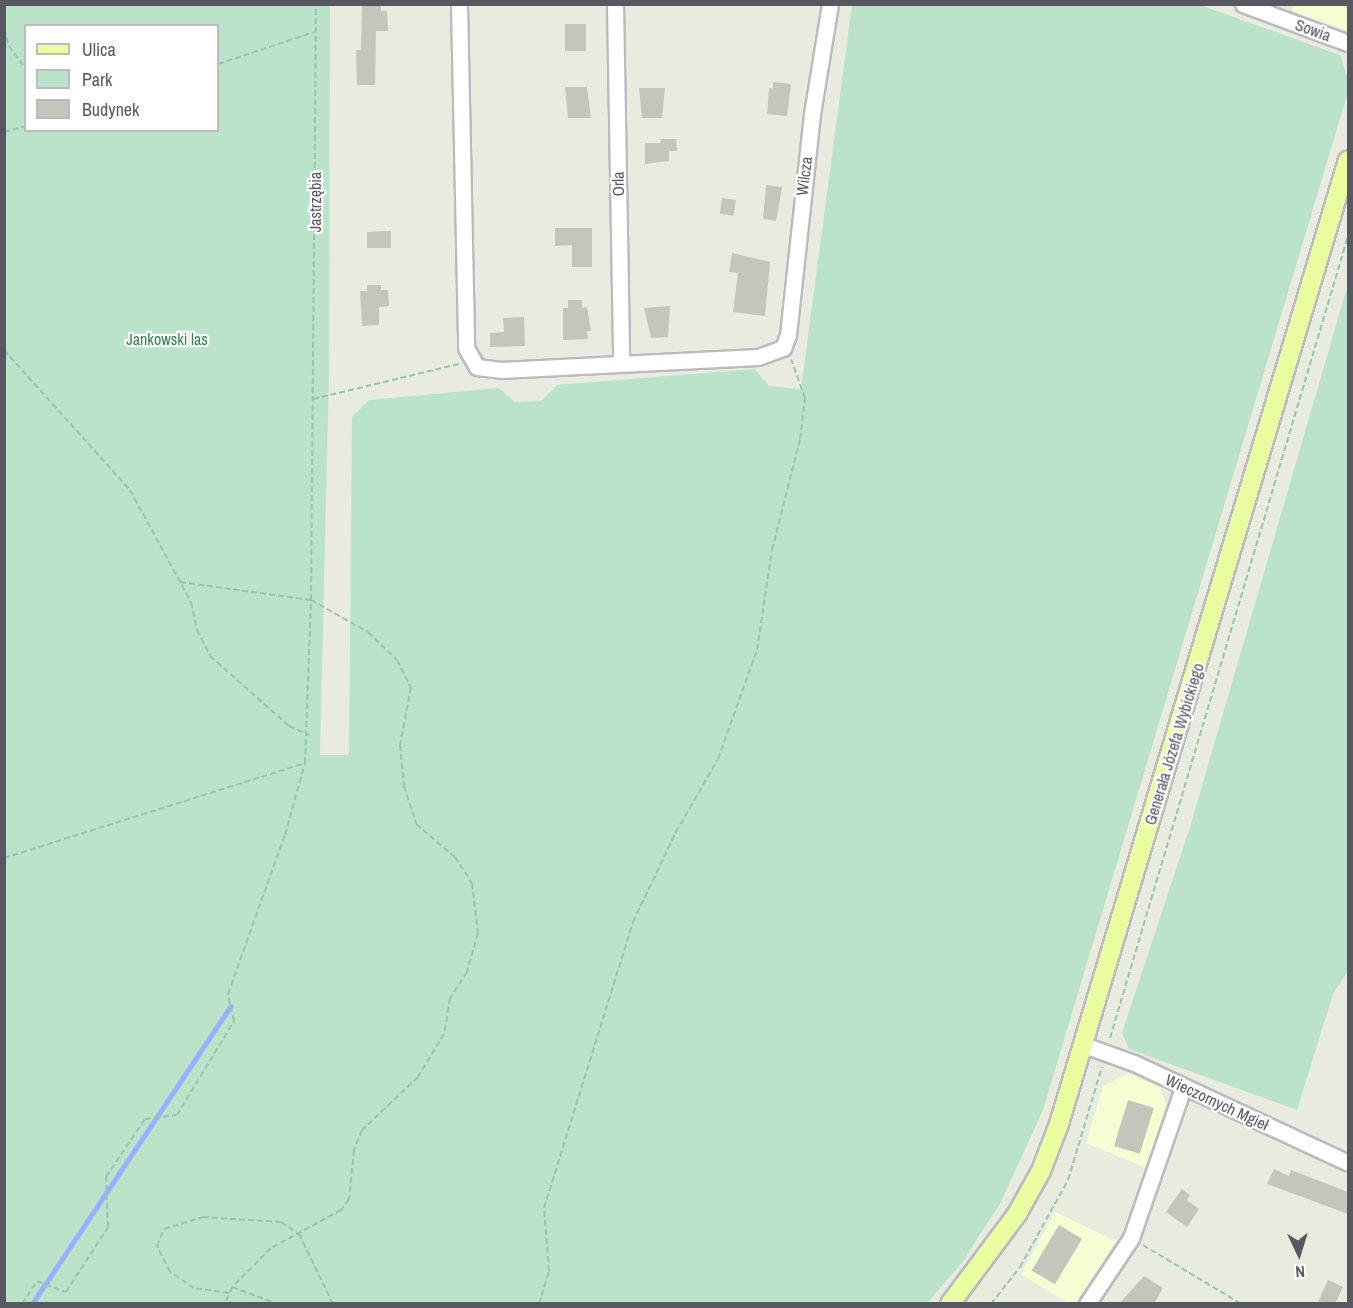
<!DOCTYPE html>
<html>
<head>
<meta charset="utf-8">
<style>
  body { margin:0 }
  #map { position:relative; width:1353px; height:1308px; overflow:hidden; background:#e9ebdf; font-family:"Archivo Narrow",sans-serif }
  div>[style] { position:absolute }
  .commercial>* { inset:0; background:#f7fdd2 }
  .green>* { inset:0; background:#bbe3ca }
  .stream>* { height:4.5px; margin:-2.25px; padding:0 2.25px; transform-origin:2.25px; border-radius:2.25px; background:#9caefe }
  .building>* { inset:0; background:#c5c6bb; transform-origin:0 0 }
  .path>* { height:2px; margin-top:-1px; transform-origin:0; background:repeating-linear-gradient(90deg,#94c4b3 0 6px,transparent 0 9px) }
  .roads { filter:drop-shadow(2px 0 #babac1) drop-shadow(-2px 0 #babac1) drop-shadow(0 2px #babac1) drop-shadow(0 -2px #babac1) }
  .minor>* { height:15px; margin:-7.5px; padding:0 7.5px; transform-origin:7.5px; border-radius:7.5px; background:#fff }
  .major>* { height:18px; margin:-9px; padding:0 9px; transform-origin:9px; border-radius:9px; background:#eafea1 }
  span { translate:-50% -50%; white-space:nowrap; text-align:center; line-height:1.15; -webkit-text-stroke:4.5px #fff; paint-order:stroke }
  .street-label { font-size:16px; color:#585860 }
  .park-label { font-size:16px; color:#348356 }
  .frame { position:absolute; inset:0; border:6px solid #585860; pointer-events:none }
  .legend { position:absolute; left:24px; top:24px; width:195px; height:108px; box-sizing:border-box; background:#fff; border:2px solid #bcbcbf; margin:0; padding:8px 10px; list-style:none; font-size:18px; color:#585860 }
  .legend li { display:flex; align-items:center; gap:12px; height:30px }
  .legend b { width:30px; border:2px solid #bcbcbf }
  .north { position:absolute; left:1269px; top:1224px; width:60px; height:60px; -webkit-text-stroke:4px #fff; paint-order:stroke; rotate:176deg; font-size:16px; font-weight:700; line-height:24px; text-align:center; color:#585860 }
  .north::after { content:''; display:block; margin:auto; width:21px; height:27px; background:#585860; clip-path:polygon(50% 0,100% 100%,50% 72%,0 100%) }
</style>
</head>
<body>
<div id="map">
  <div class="commercial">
    <i style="clip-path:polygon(1294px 5px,1348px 5px,1348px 31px,1292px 11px)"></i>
    <i style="clip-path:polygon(1128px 1073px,1160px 1088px,1166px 1104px,1147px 1168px,1086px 1143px,1103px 1086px)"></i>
    <i style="clip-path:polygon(1055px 1212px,1116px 1241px,1076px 1303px,1068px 1303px,1021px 1274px)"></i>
  </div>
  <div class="green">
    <i style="clip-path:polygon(evenodd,5px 4px,330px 5px,329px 376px,320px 755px,349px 755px,352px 417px,369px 400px,499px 388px,515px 402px,541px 401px,557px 385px,755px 369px,769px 386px,801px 389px,852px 5px,1200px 5px,1340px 55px,1348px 78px,1348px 92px,1043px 1110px,1001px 1202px,961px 1264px,927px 1303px,5px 1303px,5px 4px,26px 26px,218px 26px,218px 130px,26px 130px,26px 26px)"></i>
    <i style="clip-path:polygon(1348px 284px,1348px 971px,1333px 994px,1297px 1110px,1129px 1049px,1122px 1033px,1190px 827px)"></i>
  </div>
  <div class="stream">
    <i style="left:32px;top:1304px;width:358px;rotate:-56.3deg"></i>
  </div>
  <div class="building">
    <i style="clip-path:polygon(362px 4px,381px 4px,381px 11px,387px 11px,388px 31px,376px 31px,375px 85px,357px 85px,356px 50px,361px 50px)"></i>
    <i style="left:565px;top:24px;width:21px;height:27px"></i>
    <i style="clip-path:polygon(773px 82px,791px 84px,787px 116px,767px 114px,769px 88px,773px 89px)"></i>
    <i style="clip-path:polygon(565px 87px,587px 87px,591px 118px,568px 118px)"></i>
    <i style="clip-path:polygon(639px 88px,665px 88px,662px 118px,642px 118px)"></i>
    <i style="clip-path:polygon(660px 139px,676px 139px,677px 151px,669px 151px,669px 161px,645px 164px,645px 143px,661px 143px)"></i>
    <i style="clip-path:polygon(766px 185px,782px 187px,776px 221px,763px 219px)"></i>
    <i style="left:722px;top:198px;width:14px;height:16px;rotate:8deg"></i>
    <i style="clip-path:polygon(555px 228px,592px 228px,592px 267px,572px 267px,572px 245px,555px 246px)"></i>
    <i style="clip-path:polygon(383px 231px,391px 231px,391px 248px,367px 248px,367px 232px)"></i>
    <i style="clip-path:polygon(732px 253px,770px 262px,765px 316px,733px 312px,738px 273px,729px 272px)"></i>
    <i style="clip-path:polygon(367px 285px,381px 285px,381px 290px,388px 290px,389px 306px,379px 307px,379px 325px,362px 326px,360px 291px,367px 291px)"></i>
    <i style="clip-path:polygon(568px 300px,582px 300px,582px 308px,587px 307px,591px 331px,587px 331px,588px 339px,563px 340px,563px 308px,568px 308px)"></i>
    <i style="clip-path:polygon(670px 306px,668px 337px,651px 338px,644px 308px)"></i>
    <i style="clip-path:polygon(524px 317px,525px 346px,490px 347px,490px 333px,504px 332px,503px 318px)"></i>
    <i style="left:1128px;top:1100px;width:27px;height:48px;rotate:17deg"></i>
    <i style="clip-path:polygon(1274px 1169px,1289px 1176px,1291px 1170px,1348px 1192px,1348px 1214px,1267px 1184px)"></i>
    <i style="clip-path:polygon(1182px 1189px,1190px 1195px,1187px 1200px,1199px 1209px,1187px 1227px,1166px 1212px)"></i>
    <i style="left:1059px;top:1225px;width:27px;height:53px;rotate:31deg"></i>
    <i style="clip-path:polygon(1144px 1276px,1163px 1288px,1154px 1304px,1119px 1304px)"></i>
    <i style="clip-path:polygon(1328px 1280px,1343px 1287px,1335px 1304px,1317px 1304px)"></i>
  </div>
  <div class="path">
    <i style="left:4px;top:29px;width:18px;rotate:74deg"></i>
    <i style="left:9px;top:46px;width:29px;rotate:54deg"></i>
    <i style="left:218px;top:64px;width:101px;rotate:-18.4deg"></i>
    <i style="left:4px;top:132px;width:23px;rotate:-15deg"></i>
    <i style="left:4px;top:350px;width:188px;rotate:48deg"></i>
    <i style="left:130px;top:490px;width:128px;rotate:61.4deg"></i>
    <i style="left:191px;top:602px;width:29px;rotate:78deg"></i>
    <i style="left:197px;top:630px;width:29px;rotate:63deg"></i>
    <i style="left:210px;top:656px;width:106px;rotate:41.5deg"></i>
    <i style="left:289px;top:726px;width:22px;rotate:24deg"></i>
    <i style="left:313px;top:399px;width:150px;rotate:-13.5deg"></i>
    <i style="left:180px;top:582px;width:132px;rotate:7.8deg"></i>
    <i style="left:311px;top:600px;width:65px;rotate:29.3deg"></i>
    <i style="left:368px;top:632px;width:40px;rotate:44deg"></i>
    <i style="left:397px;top:660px;width:30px;rotate:63deg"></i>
    <i style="left:411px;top:687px;width:59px;rotate:100.7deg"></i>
    <i style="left:400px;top:745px;width:41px;rotate:84.4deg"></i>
    <i style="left:404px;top:786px;width:40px;rotate:72deg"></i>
    <i style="left:416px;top:824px;width:51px;rotate:40.2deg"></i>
    <i style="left:455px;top:857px;width:31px;rotate:57deg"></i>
    <i style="left:472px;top:883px;width:50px;rotate:83.2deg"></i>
    <i style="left:478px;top:933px;width:41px;rotate:105.8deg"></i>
    <i style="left:467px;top:972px;width:31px;rotate:123deg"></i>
    <i style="left:450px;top:998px;width:36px;rotate:99deg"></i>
    <i style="left:444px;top:1034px;width:50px;rotate:121.2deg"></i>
    <i style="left:418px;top:1077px;width:77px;rotate:136.6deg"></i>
    <i style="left:362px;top:1130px;width:22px;rotate:112deg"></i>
    <i style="left:354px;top:1150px;width:49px;rotate:95.8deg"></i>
    <i style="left:349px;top:1199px;width:14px;rotate:126deg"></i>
    <i style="left:341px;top:1210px;width:80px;rotate:151.5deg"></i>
    <i style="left:271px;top:1248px;width:55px;rotate:135deg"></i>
    <i style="left:232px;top:1287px;width:18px;rotate:112deg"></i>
    <i style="left:4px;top:858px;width:316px;rotate:-17.5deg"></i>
    <i style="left:1110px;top:1038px;width:837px;rotate:-73.47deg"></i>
    <i style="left:1143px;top:1245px;width:114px;rotate:31deg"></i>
    <i style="left:232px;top:1287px;width:49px;rotate:20.3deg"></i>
    <i style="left:229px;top:1293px;width:35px;rotate:-172deg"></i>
    <i style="left:194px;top:1288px;width:29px;rotate:-146deg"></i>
    <i style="left:170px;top:1272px;width:29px;rotate:-117deg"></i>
    <i style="left:157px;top:1246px;width:18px;rotate:-68deg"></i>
    <i style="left:164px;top:1229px;width:41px;rotate:-17.1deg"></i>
    <i style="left:203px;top:1217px;width:78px;rotate:3.7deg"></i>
    <i style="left:281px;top:1222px;width:22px;rotate:34deg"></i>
    <i style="left:299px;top:1234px;width:78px;rotate:64.1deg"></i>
    <i style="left:22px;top:1304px;width:27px;rotate:-57deg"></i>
    <i style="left:37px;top:1281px;width:31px;rotate:21deg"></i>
    <i style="left:66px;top:1292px;width:77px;rotate:-57.1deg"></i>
    <i style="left:108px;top:1227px;width:50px;rotate:-92.3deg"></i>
    <i style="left:106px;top:1177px;width:70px;rotate:-56.1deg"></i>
    <i style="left:145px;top:1119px;width:32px;rotate:-7deg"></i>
    <i style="left:177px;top:1115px;width:110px;rotate:-58.8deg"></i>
    <i style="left:234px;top:1021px;width:28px;rotate:-103deg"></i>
    <i style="left:228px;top:994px;width:169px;rotate:-70.3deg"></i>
    <i style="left:285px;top:835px;width:75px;rotate:-74.5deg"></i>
    <i style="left:305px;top:763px;width:163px;rotate:-87.9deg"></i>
    <i style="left:311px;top:600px;width:596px;rotate:-89.52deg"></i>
    <i style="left:539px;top:1304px;width:34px;rotate:-73deg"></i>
    <i style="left:549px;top:1271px;width:63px;rotate:-94.5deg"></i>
    <i style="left:544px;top:1208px;width:300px;rotate:-72.7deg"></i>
    <i style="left:633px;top:922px;width:100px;rotate:-64.5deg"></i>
    <i style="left:676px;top:832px;width:84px;rotate:-60.1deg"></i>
    <i style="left:718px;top:759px;width:116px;rotate:-70.3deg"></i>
    <i style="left:757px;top:650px;width:101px;rotate:-81.5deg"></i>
    <i style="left:772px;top:550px;width:114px;rotate:-75.8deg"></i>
    <i style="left:800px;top:439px;width:41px;rotate:-83deg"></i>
    <i style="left:805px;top:398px;width:41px;rotate:-109.7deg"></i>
    <i style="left:991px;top:1304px;width:47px;rotate:-51.9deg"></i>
    <i style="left:1020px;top:1267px;width:99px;rotate:-61.1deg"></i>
    <i style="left:1068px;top:1180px;width:118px;rotate:-73.3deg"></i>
  </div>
  <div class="roads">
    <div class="minor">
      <i style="left:459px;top:4px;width:344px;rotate:88.8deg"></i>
      <i style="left:466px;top:348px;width:22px;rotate:60deg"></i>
      <i style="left:477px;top:367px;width:24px;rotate:7deg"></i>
      <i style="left:501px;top:370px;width:257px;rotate:-2.9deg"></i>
      <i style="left:758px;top:357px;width:27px;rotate:-20deg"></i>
      <i style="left:783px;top:348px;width:14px;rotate:-69deg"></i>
      <i style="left:788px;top:335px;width:222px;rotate:-83.8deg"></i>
      <i style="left:812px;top:114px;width:111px;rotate:-80.7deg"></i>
      <i style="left:615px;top:4px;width:359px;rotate:89deg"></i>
      <i style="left:1243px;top:4px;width:112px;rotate:20.4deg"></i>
      <i style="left:1084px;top:1045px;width:53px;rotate:19.8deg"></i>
      <i style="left:1134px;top:1063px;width:236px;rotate:25deg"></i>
      <i style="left:1087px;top:1304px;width:79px;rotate:-56.3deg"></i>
      <i style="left:1131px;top:1238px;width:159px;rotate:-70.9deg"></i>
    </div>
    <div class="major">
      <i style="left:950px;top:1304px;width:112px;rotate:-53.3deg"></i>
      <i style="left:1017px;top:1214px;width:49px;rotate:-60.8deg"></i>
      <i style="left:1041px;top:1171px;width:50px;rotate:-69deg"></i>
      <i style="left:1059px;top:1124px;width:1006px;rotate:-73.31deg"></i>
    </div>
  </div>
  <div class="street-label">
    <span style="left:1313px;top:30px;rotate:20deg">Sowia</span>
    <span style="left:804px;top:176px;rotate:-83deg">Wilcza</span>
    <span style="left:618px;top:184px;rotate:-91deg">Orla</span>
    <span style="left:315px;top:202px;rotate:-90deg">Jastrzębia</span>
    <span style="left:1174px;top:744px;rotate:-73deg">Generała Józefa Wybickiego</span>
    <span style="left:1217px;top:1102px;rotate:25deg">Wieczornych Mgieł</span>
  </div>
  <div class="park-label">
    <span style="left:167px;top:339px">Jankowski las</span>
  </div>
  <div class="frame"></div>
  <ul class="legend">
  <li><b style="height:8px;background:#eafea1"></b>Ulica</li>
  <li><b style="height:16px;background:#bbe3ca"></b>Park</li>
  <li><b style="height:16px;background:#c5c6bb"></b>Budynek</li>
  </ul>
  <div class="north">N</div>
</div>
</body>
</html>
